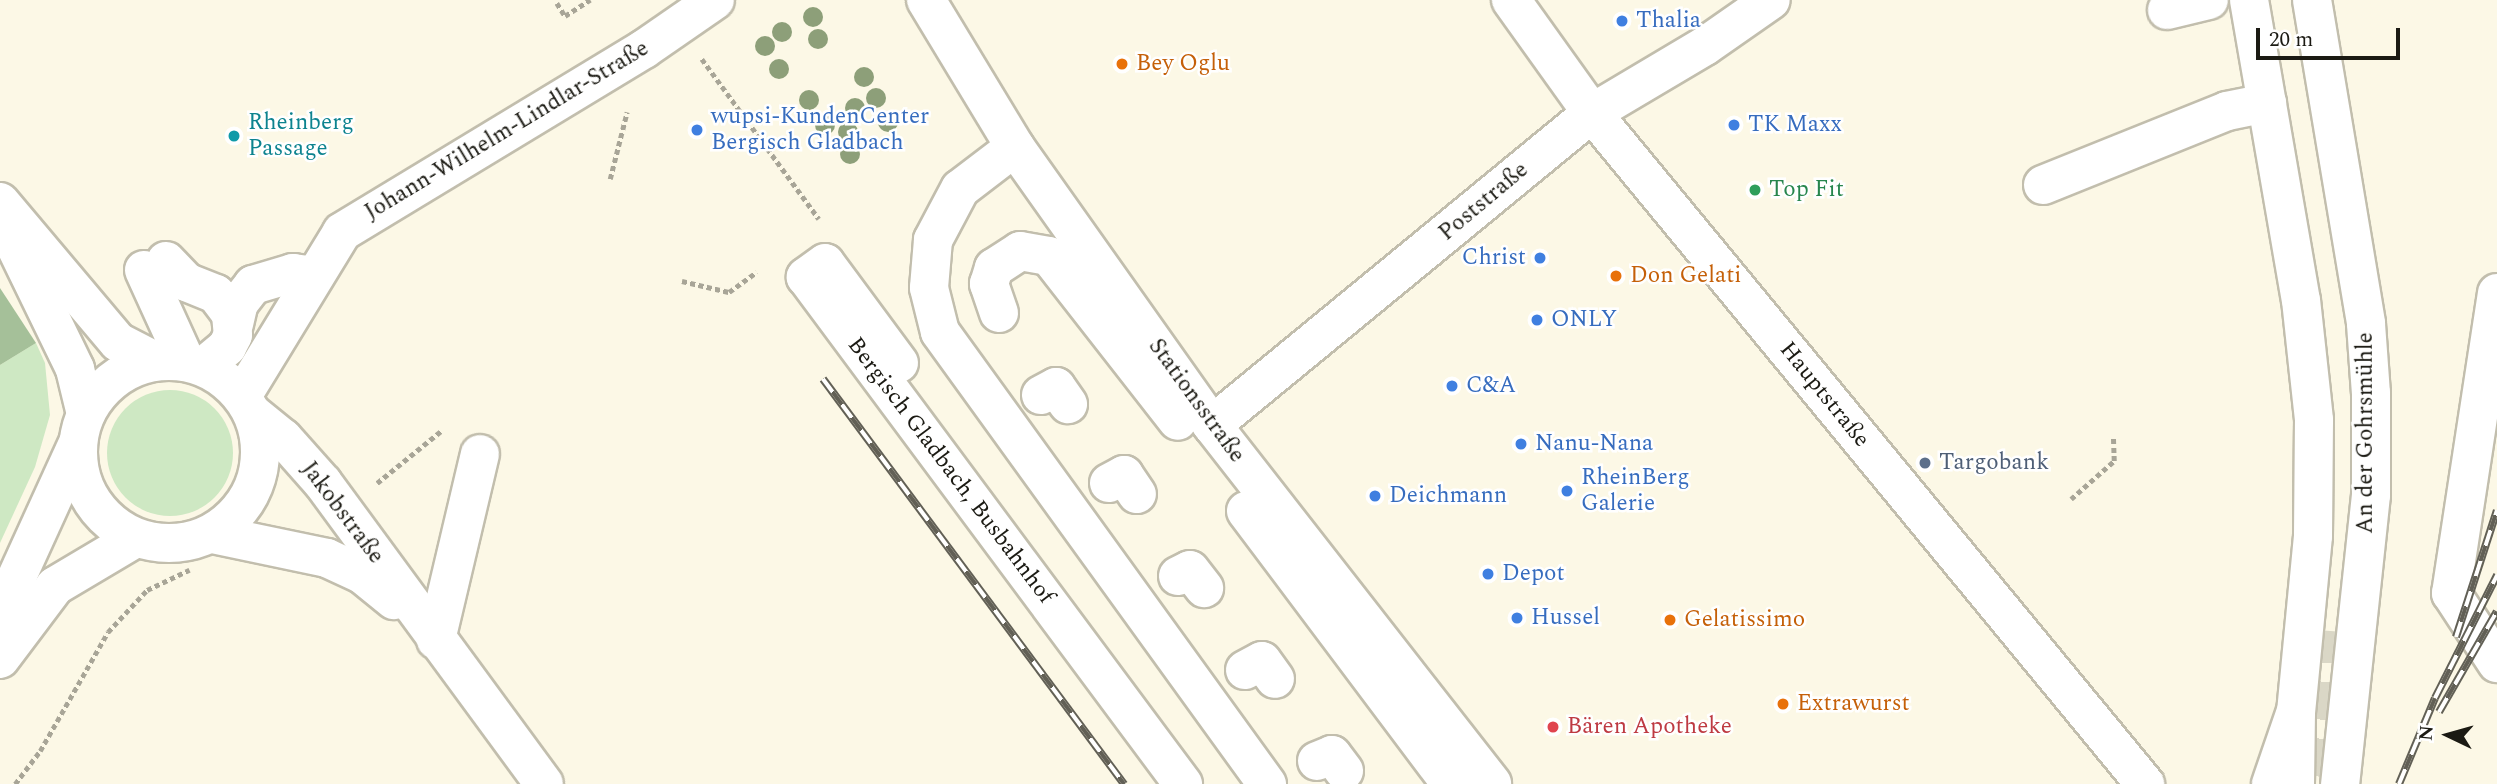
<!DOCTYPE html>
<html>
<head>
<meta charset="utf-8">
<style>
  body { margin:0 }
  #map { position:relative; width:2497px; height:784px; overflow:hidden; background:#fcf8e6; font-family:Spectral,serif }
  div>[style] { position:absolute }
  .green>* { inset:0; background:#cee8c3 }
  .round { border-radius:50% }
  .forest>* { inset:0; background:#a5c099 }
  .major-tunnel>* { height:38px; margin-top:-19px; transform-origin:0; background:repeating-linear-gradient(90deg,#dad7c6 0 38px,transparent 0 57px) }
  .path>* { height:4.5px; margin-top:-2.25px; transform-origin:0; background:repeating-linear-gradient(90deg,#a8a597 0 5px,transparent 0 8.5px) }
  .roads { filter:drop-shadow(2px 0 #c2bead) drop-shadow(-2px 0 #c2bead) drop-shadow(0 2px #c2bead) drop-shadow(0 -2px #c2bead) }
  .minor>* { height:38px; margin:-19px; padding:0 19px; transform-origin:19px; border-radius:19px; background:#fff }
  .minor>.ring { margin:-19px; padding:0; box-sizing:content-box; background:none; border:38px solid #fff; border-radius:50% }
  .major>* { height:38px; margin:-19px; padding:0 19px; transform-origin:19px; border-radius:19px; background:#fff }
  .rail>* { height:8px; margin-top:-4px; transform-origin:0; background:repeating-linear-gradient(90deg,#fff 0 16px,#626056 0 32px); box-sizing:border-box; border-block:2px solid #626056 }
  .trees>* { width:20px; height:20px; margin:-10px; border-radius:50%; background:#8d9f79 }
  .dots>* { width:19px; height:19px; translate:-50% -50%; box-sizing:border-box; border:4px solid #fff; border-radius:50% }
  span { translate:-50% -50%; white-space:nowrap; text-align:center; line-height:1.15; -webkit-text-stroke:5px #fff; paint-order:stroke }
  .shop-label { font-size:23px; color:#366cbe }
  .left { translate:0 -50%; text-align:left }
  .right { translate:-100% -50%; text-align:right }
  .food-label { font-size:23px; color:#c56008 }
  .culture-label { font-size:23px; color:#0d838f }
  .street-label { font-size:23px; color:#1b1a13 }
  .leisure-label { font-size:23px; color:#27864d }
  .service-label { font-size:23px; color:#4e5e75 }
  .health-label { font-size:23px; color:#be3a42 }
  .north { position:absolute; left:2413px; top:700px; width:70px; height:70px; -webkit-text-stroke:5px #fff; paint-order:stroke; rotate:275deg; font-size:19px; font-weight:700; line-height:28px; text-align:center; color:#1b1a13 }
  .north::after { content:''; display:block; margin:auto; width:24px; height:32px; background:#1b1a13; clip-path:polygon(50% 0,100% 100%,50% 72%,0 100%) }
  .scale { position:absolute; left:2256px; top:28px; width:144px; height:32px; box-sizing:border-box; border:4px solid #1b1a13; border-top:0; padding-left:9px; font-size:21px; line-height:24px; white-space:nowrap; color:#1b1a13; -webkit-text-stroke:5px #fff; paint-order:stroke }
</style>
</head>
<body>
<div id="map">
  <div class="green">
    <i style="clip-path:polygon(36px 343px,45px 363px,50px 415px,35px 467px,0 543px,0 365px)"></i>
    <i class="round" style="left:107px;top:390px;width:126px;height:126px"></i>
  </div>
  <div class="forest">
    <i style="clip-path:polygon(0 288px,36px 343px,0 365px)"></i>
  </div>
  <div class="major-tunnel">
    <i style="left:2311px;top:776px;width:146px;rotate:-85.7deg"></i>
  </div>
  <div class="path">
    <i style="left:557px;top:3px;width:15px;rotate:58deg"></i>
    <i style="left:565px;top:16px;width:30px;rotate:-33deg"></i>
    <i style="left:702px;top:59px;width:198px;rotate:53.8deg"></i>
    <i style="left:610px;top:179px;width:69px;rotate:-75.8deg"></i>
    <i style="left:682px;top:281px;width:48px;rotate:13.2deg"></i>
    <i style="left:729px;top:292px;width:34px;rotate:-36deg"></i>
    <i style="left:377px;top:483px;width:82px;rotate:-39.1deg"></i>
    <i style="left:2071px;top:499px;width:57px;rotate:-41.5deg"></i>
    <i style="left:2114px;top:461px;width:23px;rotate:-92deg"></i>
    <i style="left:15px;top:784px;width:41px;rotate:-52.9deg"></i>
    <i style="left:40px;top:751px;width:137px;rotate:-60.3deg"></i>
    <i style="left:108px;top:632px;width:57px;rotate:-47.1deg"></i>
    <i style="left:147px;top:590px;width:47px;rotate:-25.5deg"></i>
  </div>
  <div class="roads">
    <div class="minor">
      <i style="left:926px;top:0;width:172px;rotate:58.8deg"></i>
      <i style="left:1015px;top:147px;width:341px;rotate:54.7deg"></i>
      <i style="left:1212px;top:425px;width:455px;rotate:52deg"></i>
      <i style="left:1511px;top:0;width:139px;rotate:54.4deg"></i>
      <i style="left:1592px;top:113px;width:870px;rotate:50.51deg"></i>
      <i style="left:2167px;top:10px;width:43px;rotate:-13.4deg"></i>
      <i style="left:1015px;top:147px;width:69px;rotate:142.6deg"></i>
      <i style="left:960px;top:189px;width:58px;rotate:117.9deg"></i>
      <i style="left:933px;top:240px;width:48px;rotate:94.8deg"></i>
      <i style="left:929px;top:288px;width:45px;rotate:76deg"></i>
      <i style="left:940px;top:332px;width:558px;rotate:54.12deg"></i>
      <i style="left:2043px;top:185px;width:198px;rotate:-21.9deg"></i>
      <i style="left:2227px;top:111px;width:41px;rotate:-11.3deg"></i>
      <i style="left:0;top:202px;width:183px;rotate:49.9deg"></i>
      <i style="left:118px;top:342px;width:42px;rotate:27.2deg"></i>
      <i style="left:12px;top:239px;width:144px;rotate:64.1deg"></i>
      <i style="left:75px;top:369px;width:46px;rotate:76.3deg"></i>
      <i style="left:166px;top:261px;width:29px;rotate:46deg"></i>
      <i style="left:186px;top:282px;width:32px;rotate:22deg"></i>
      <i style="left:216px;top:294px;width:25px;rotate:53deg"></i>
      <i style="left:231px;top:314px;width:21px;rotate:85deg"></i>
      <i style="left:233px;top:335px;width:13px;rotate:117deg"></i>
      <i style="left:227px;top:347px;width:31px;rotate:140deg"></i>
      <i style="left:144px;top:270px;width:101px;rotate:65.5deg"></i>
      <i style="left:2497px;top:293px;width:304px;rotate:98.7deg"></i>
      <i style="left:2451px;top:593px;width:84px;rotate:56.7deg"></i>
      <i style="left:999px;top:313px;width:31px;rotate:-109deg"></i>
      <i style="left:989px;top:284px;width:17px;rotate:-73deg"></i>
      <i style="left:994px;top:268px;width:31px;rotate:-33deg"></i>
      <i style="left:1020px;top:251px;width:29px;rotate:10deg"></i>
      <i style="left:1049px;top:256px;width:209px;rotate:52deg"></i>
      <i style="left:234px;top:324px;width:22px;rotate:-77deg"></i>
      <i style="left:239px;top:303px;width:23px;rotate:-52deg"></i>
      <i style="left:253px;top:285px;width:42px;rotate:-16.7deg"></i>
      <i style="left:293px;top:273px;width:21px;rotate:8deg"></i>
      <i class="ring" style="left:78px;top:361px;width:144px;height:144px"></i>
      <i style="left:899px;top:363px;width:124px;rotate:-126.5deg"></i>
      <i style="left:825px;top:263px;width:24px;rotate:144deg"></i>
      <i style="left:806px;top:277px;width:632px;rotate:53.37deg"></i>
      <i style="left:1041px;top:395px;width:17px;rotate:-28deg"></i>
      <i style="left:1056px;top:387px;width:21px;rotate:55deg"></i>
      <i style="left:242px;top:396px;width:192px;rotate:-58.6deg"></i>
      <i style="left:342px;top:232px;width:353px;rotate:-31.2deg"></i>
      <i style="left:644px;top:49px;width:86px;rotate:-34.6deg"></i>
      <i style="left:253px;top:414px;width:38px;rotate:39deg"></i>
      <i style="left:283px;top:438px;width:60px;rotate:48.4deg"></i>
      <i style="left:323px;top:483px;width:373px;rotate:53.7deg"></i>
      <i style="left:1212px;top:425px;width:492px;rotate:-39.4deg"></i>
      <i style="left:1592px;top:113px;width:131px;rotate:-30.7deg"></i>
      <i style="left:1705px;top:46px;width:80px;rotate:-34.9deg"></i>
      <i style="left:1109px;top:483px;width:17px;rotate:-28deg"></i>
      <i style="left:1124px;top:475px;width:23px;rotate:56deg"></i>
      <i style="left:1246px;top:511px;width:341px;rotate:53.1deg"></i>
      <i style="left:212px;top:534px;width:117px;rotate:11.8deg"></i>
      <i style="left:327px;top:558px;width:40px;rotate:25deg"></i>
      <i style="left:363px;top:575px;width:40px;rotate:39deg"></i>
      <i style="left:1178px;top:576px;width:13px;rotate:-27deg"></i>
      <i style="left:1190px;top:570px;width:23px;rotate:52deg"></i>
      <i style="left:0;top:614px;width:188px;rotate:-65.5deg"></i>
      <i style="left:436px;top:640px;width:191px;rotate:-76.7deg"></i>
      <i style="left:0;top:659px;width:91px;rotate:-53deg"></i>
      <i style="left:55px;top:586px;width:94px;rotate:-30.7deg"></i>
      <i style="left:1245px;top:670px;width:19px;rotate:-28deg"></i>
      <i style="left:1262px;top:661px;width:22px;rotate:54deg"></i>
      <i style="left:1317px;top:761px;width:16px;rotate:-22deg"></i>
      <i style="left:1332px;top:755px;width:20px;rotate:53deg"></i>
      <i style="left:2271px;top:784px;width:74px;rotate:-71.1deg"></i>
    </div>
    <div class="major">
      <i style="left:2249px;top:0;width:304px;rotate:80.2deg"></i>
      <i style="left:2301px;top:300px;width:121px;rotate:83.8deg"></i>
      <i style="left:2314px;top:420px;width:116px;rotate:90.5deg"></i>
      <i style="left:2313px;top:536px;width:177px;rotate:95.5deg"></i>
      <i style="left:2296px;top:712px;width:72px;rotate:90.8deg"></i>
      <i style="left:2312px;top:0;width:328px;rotate:80.5deg"></i>
      <i style="left:2366px;top:324px;width:69px;rotate:85.9deg"></i>
      <i style="left:2371px;top:393px;width:102px;rotate:90deg"></i>
      <i style="left:2371px;top:495px;width:291px;rotate:96.1deg"></i>
    </div>
  </div>
  <div class="rail">
    <i style="left:823px;top:379px;width:505px;rotate:53.38deg"></i>
    <i style="left:2456px;top:637px;width:133px;rotate:-72.1deg"></i>
    <i style="left:2439px;top:712px;width:116px;rotate:-60.1deg"></i>
    <i style="left:2399px;top:784px;width:93px;rotate:-67.3deg"></i>
    <i style="left:2435px;top:698px;width:138px;rotate:-63.2deg"></i>
  </div>
  <div class="trees">
    <i style="left:813px;top:17px"></i>
    <i style="left:782px;top:32px"></i>
    <i style="left:818px;top:39px"></i>
    <i style="left:765px;top:46px"></i>
    <i style="left:779px;top:69px"></i>
    <i style="left:864px;top:77px"></i>
    <i style="left:876px;top:98px"></i>
    <i style="left:809px;top:100px"></i>
    <i style="left:855px;top:108px"></i>
    <i style="left:888px;top:122px"></i>
    <i style="left:825px;top:125px"></i>
    <i style="left:848px;top:132px"></i>
    <i style="left:850px;top:154px"></i>
  </div>
  <div class="dots">
    <i style="left:1622px;top:21px;background:#3f7fe0"></i>
    <i style="left:1122px;top:64px;background:#e8710a"></i>
    <i style="left:1734px;top:125px;background:#3f7fe0"></i>
    <i style="left:697px;top:130px;background:#3f7fe0"></i>
    <i style="left:234px;top:136px;background:#0f9aa8"></i>
    <i style="left:1755px;top:190px;background:#2e9e5b"></i>
    <i style="left:1540px;top:258px;background:#3f7fe0"></i>
    <i style="left:1616px;top:276px;background:#e8710a"></i>
    <i style="left:1537px;top:320px;background:#3f7fe0"></i>
    <i style="left:1452px;top:386px;background:#3f7fe0"></i>
    <i style="left:1521px;top:444px;background:#3f7fe0"></i>
    <i style="left:1925px;top:463px;background:#5c6f8a"></i>
    <i style="left:1567px;top:491px;background:#3f7fe0"></i>
    <i style="left:1375px;top:496px;background:#3f7fe0"></i>
    <i style="left:1488px;top:574px;background:#3f7fe0"></i>
    <i style="left:1517px;top:618px;background:#3f7fe0"></i>
    <i style="left:1670px;top:620px;background:#e8710a"></i>
    <i style="left:1783px;top:704px;background:#e8710a"></i>
    <i style="left:1553px;top:727px;background:#e0444e"></i>
  </div>
  <div class="shop-label">
    <span class="left" style="left:1636px;top:21px">Thalia</span>
    <span class="left" style="left:711px;top:130px">wupsi-KundenCenter<br>Bergisch Gladbach</span>
    <span class="left" style="left:1748px;top:125px">TK Maxx</span>
    <span class="right" style="left:1526px;top:258px">Christ</span>
    <span class="left" style="left:1551px;top:320px">ONLY</span>
    <span class="left" style="left:1466px;top:386px">C&amp;A</span>
    <span class="left" style="left:1535px;top:444px">Nanu-Nana</span>
    <span class="left" style="left:1581px;top:491px">RheinBerg<br>Galerie</span>
    <span class="left" style="left:1389px;top:496px">Deichmann</span>
    <span class="left" style="left:1502px;top:574px">Depot</span>
    <span class="left" style="left:1531px;top:618px">Hussel</span>
  </div>
  <div class="food-label">
    <span class="left" style="left:1136px;top:64px">Bey Oglu</span>
    <span class="left" style="left:1630px;top:276px">Don Gelati</span>
    <span class="left" style="left:1684px;top:620px">Gelatissimo</span>
    <span class="left" style="left:1797px;top:704px">Extrawurst</span>
  </div>
  <div class="culture-label">
    <span class="left" style="left:248px;top:136px">Rheinberg<br>Passage</span>
  </div>
  <div class="street-label">
    <span style="left:507px;top:131px;rotate:-31deg">Johann-Wilhelm-Lindlar-Straße</span>
    <span style="left:1484px;top:202px;rotate:-40deg">Poststraße</span>
    <span style="left:1824px;top:395px;rotate:51deg">Hauptstraße</span>
    <span style="left:1196px;top:401px;rotate:54deg">Stationsstraße</span>
    <span style="left:2366px;top:433px;rotate:-90deg">An der Gohrsmühle</span>
    <span style="left:950px;top:471px;rotate:53deg">Bergisch Gladbach, Busbahnhof</span>
    <span style="left:342px;top:513px;rotate:53deg">Jakobstraße</span>
  </div>
  <div class="leisure-label">
    <span class="left" style="left:1769px;top:190px">Top Fit</span>
  </div>
  <div class="service-label">
    <span class="left" style="left:1939px;top:463px">Targobank</span>
  </div>
  <div class="health-label">
    <span class="left" style="left:1567px;top:727px">Bären Apotheke</span>
  </div>
  <div class="north">N</div>
  <div class="scale">20 m</div>
</div>
</body>
</html>
